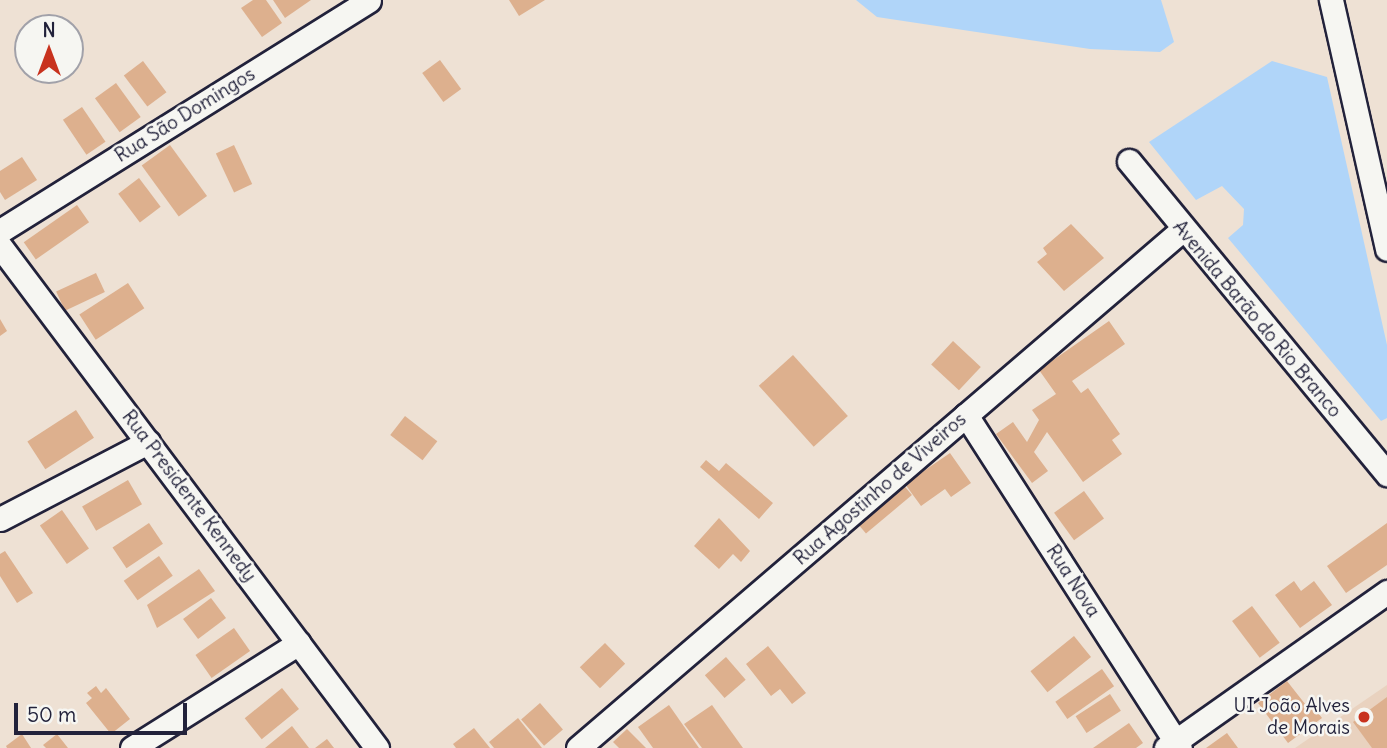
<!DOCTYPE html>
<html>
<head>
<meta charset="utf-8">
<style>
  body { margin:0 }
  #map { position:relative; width:1387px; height:748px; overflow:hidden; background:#eee1d4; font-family:Delius,sans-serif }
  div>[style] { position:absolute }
  .built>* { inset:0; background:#e9d2bf }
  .water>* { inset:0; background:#b0d5f9 }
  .building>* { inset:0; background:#ddb08e; transform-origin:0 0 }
  .roads { filter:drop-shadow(2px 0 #22223b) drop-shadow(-2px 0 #22223b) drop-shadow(0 2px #22223b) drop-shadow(0 -2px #22223b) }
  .minor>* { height:23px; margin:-11.5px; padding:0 11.5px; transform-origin:11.5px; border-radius:11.5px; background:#f6f6f2 }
  .dots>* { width:19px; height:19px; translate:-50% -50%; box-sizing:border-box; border:4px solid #f6f6f2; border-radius:50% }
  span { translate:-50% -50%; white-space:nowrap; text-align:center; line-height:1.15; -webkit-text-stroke:5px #f6f6f2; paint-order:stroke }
  .street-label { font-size:19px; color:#22223b }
  .poi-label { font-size:19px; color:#22223b }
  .right { translate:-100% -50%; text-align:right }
  .north { position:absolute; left:14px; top:14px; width:70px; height:70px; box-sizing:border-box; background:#f6f6f2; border:2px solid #a1a1a9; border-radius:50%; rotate:0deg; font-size:19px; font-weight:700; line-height:28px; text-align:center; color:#22223b }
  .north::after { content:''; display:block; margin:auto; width:24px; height:32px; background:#c8321e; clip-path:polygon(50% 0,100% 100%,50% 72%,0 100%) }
  .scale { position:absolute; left:14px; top:703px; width:173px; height:32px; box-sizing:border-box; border:4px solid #22223b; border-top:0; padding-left:9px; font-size:21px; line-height:24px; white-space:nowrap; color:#22223b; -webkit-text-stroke:5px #f6f6f2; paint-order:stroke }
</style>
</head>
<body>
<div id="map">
  <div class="built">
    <i style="clip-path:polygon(1387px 685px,1387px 748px,1295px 748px)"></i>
  </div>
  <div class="water">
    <i style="clip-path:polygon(856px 0,1161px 0,1174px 42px,1160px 52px,1090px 49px,877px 17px)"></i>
    <i style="clip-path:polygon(1272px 61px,1327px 77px,1387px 345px,1387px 418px,1381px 421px,1228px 238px,1243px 225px,1244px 209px,1222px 186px,1196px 200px,1149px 142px)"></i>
  </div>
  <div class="building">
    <i style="clip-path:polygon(253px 0,266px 0,282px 23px,262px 37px,241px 8px)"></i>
    <i style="clip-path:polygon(273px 0,311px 0,285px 18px)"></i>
    <i style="clip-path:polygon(509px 0,545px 0,519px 16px)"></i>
    <i style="left:440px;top:60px;width:36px;height:22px;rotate:54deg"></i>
    <i style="left:143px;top:61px;width:39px;height:24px;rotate:53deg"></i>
    <i style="left:116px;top:83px;width:42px;height:26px;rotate:54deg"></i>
    <i style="left:82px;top:107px;width:42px;height:23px;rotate:56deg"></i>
    <i style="left:170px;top:145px;width:63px;height:35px;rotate:54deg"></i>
    <i style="left:234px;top:145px;width:43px;height:20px;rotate:65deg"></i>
    <i style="clip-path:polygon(22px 157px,37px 180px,5px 200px,0 192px,0 171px)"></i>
    <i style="left:139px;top:178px;width:36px;height:26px;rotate:53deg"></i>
    <i style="left:77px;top:205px;width:21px;height:65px;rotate:55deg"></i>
    <i style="clip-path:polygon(1071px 224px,1104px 258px,1064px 291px,1037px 262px,1047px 254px,1043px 248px)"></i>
    <i style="left:96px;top:273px;width:21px;height:44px;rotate:65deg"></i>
    <i style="left:128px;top:283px;width:30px;height:58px;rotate:57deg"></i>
    <i style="clip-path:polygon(0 319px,7px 331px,0 336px)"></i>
    <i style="clip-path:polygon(1109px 321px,1125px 344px,1072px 381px,1081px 393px,1088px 388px,1120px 434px,1112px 440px,1122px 454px,1083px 482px,1047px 432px,1034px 452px,1048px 471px,1032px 483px,996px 434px,1013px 422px,1027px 442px,1039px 420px,1032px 410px,1056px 394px,1039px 370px)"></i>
    <i style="left:953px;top:341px;width:38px;height:32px;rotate:43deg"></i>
    <i style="left:793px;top:355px;width:82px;height:46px;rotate:48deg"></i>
    <i style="left:76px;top:410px;width:33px;height:58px;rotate:57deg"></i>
    <i style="left:405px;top:416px;width:41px;height:24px;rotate:38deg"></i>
    <i style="clip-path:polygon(950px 453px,971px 483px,951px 497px,945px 489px,921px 506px,905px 484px)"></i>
    <i style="clip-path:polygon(706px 460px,719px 471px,726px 463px,773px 503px,759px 519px,700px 467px)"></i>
    <i style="left:128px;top:480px;width:28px;height:53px;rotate:60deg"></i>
    <i style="left:901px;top:482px;width:17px;height:60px;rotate:50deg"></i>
    <i style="left:1084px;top:491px;width:34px;height:37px;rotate:54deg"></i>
    <i style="left:62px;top:510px;width:47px;height:27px;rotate:55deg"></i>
    <i style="clip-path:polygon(719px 518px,750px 551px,741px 562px,733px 554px,719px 569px,694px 546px)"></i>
    <i style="left:149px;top:523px;width:25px;height:44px;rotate:56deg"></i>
    <i style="clip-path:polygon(1387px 523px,1387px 565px,1346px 593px,1327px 566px)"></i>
    <i style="clip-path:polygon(5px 551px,33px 593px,17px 603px,0 576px,0 554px)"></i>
    <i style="left:159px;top:556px;width:24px;height:43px;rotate:55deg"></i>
    <i style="clip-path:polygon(199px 569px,215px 591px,157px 628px,147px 605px)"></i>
    <i style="clip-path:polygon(1294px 581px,1301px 591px,1314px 581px,1332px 605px,1300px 628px,1275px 595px)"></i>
    <i style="left:211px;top:598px;width:25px;height:35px;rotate:53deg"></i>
    <i style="left:1252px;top:606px;width:46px;height:25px;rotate:53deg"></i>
    <i style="left:234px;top:628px;width:28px;height:47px;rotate:55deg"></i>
    <i style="left:1074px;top:636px;width:27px;height:56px;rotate:51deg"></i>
    <i style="left:605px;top:643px;width:29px;height:35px;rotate:46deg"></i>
    <i style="clip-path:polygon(768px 646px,806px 693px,792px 704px,780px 689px,771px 696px,746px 664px)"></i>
    <i style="left:726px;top:657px;width:30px;height:28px;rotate:49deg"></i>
    <i style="left:1102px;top:669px;width:21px;height:57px;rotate:55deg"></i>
    <i style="clip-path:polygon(1287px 681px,1309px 709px,1313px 706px,1322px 718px,1288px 743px,1258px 703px)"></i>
    <i style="clip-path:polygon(96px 686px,101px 693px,106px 688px,130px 719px,111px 734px,86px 703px,92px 698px,87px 693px)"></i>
    <i style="left:282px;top:688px;width:27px;height:48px;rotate:51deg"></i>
    <i style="left:1110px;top:694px;width:20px;height:41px;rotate:57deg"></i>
    <i style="clip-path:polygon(1387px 697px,1387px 748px,1372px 748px,1353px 722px)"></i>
    <i style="left:540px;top:703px;width:35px;height:25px;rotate:49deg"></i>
    <i style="clip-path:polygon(669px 705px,699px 748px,653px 748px,638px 727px)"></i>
    <i style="clip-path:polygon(712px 705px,743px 748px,702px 748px,684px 724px)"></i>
    <i style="clip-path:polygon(518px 718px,542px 748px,494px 748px,489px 742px)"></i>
    <i style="clip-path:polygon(1129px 723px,1143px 743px,1136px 748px,1093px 748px)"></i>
    <i style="clip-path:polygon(292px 726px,309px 748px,265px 748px)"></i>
    <i style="clip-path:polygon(474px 728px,490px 748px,456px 748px,453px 744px)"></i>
    <i style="clip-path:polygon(627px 729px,646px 748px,619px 748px,613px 742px)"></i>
    <i style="clip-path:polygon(1227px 733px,1238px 748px,1206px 748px)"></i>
    <i style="clip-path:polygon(22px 734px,31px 748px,7px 748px,6px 746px)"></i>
    <i style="clip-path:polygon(57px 734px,68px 748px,46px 748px,43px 745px)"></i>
    <i style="clip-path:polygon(327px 739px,334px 748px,315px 748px)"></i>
  </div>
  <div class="roads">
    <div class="minor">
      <i style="left:1331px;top:0;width:255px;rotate:77.3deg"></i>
      <i style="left:1129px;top:161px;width:406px;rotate:50.5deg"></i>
      <i style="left:0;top:231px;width:435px;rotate:-32deg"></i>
      <i style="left:0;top:246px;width:628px;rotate:53.09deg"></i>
      <i style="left:966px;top:415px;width:396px;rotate:57.3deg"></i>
      <i style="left:0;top:519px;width:167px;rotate:-27.5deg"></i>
      <i style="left:132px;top:748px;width:197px;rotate:-32.2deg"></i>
      <i style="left:578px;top:748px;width:796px;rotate:-40.62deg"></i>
      <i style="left:1166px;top:748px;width:271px;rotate:-35.2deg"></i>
    </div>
  </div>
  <div class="dots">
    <i style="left:1364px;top:717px;background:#c8321e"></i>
  </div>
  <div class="street-label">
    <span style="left:185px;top:115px;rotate:-32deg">Rua São Domingos</span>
    <span style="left:1257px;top:319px;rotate:50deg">Avenida Barão do Rio Branco</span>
    <span style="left:880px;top:489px;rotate:-41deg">Rua Agostinho de Viveiros</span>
    <span style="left:189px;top:496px;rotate:53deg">Rua Presidente Kennedy</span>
    <span style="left:1073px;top:581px;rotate:57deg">Rua Nova</span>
  </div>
  <div class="poi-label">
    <span class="right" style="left:1350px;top:717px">UI João Alves<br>de Morais</span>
  </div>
  <div class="north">N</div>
  <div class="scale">50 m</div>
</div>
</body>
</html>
